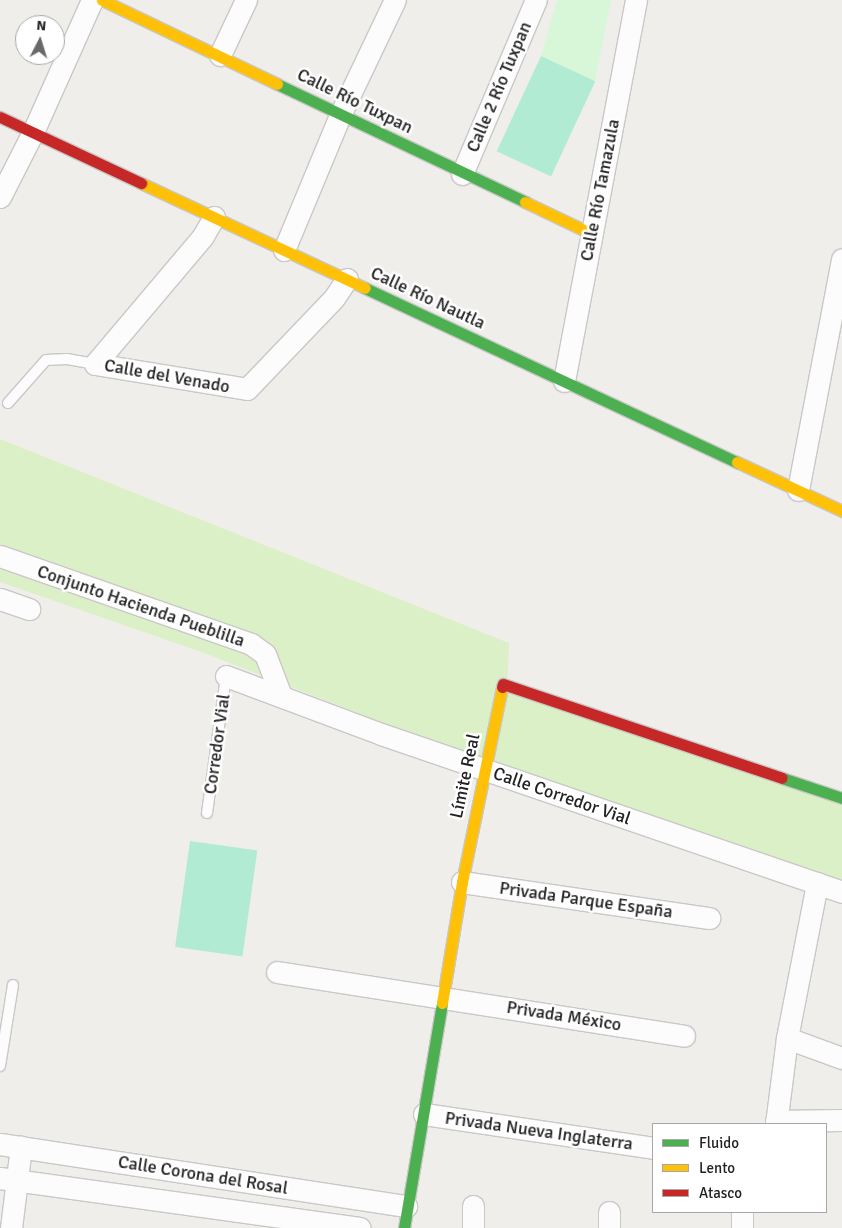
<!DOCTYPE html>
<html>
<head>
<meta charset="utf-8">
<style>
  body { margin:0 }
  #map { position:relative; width:842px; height:1228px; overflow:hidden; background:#f0eeeb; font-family:Signika,sans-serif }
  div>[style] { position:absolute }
  .grass>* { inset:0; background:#dcf0c7 }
  .park>* { inset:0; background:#d7f7d8 }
  .pitch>* { inset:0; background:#b2ebd4; transform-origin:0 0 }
  .roads { filter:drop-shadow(1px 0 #c9c8c7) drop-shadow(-1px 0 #c9c8c7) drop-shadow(0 1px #c9c8c7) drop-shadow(0 -1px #c9c8c7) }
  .lane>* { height:10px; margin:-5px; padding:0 5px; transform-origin:5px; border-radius:5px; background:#fdfcfc }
  .street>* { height:21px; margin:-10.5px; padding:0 10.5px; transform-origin:10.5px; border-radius:10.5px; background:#fdfcfc }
  .fast>* { height:11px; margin:-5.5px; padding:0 5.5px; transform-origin:5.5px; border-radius:5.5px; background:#4caf50 }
  .slow>* { height:11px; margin:-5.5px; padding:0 5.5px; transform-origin:5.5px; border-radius:5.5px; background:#ffc107 }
  .jam>* { height:11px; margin:-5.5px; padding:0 5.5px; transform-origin:5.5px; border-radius:5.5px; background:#c62828 }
  span { translate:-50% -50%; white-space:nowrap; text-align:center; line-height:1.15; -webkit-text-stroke:5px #fff; paint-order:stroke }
  .street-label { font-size:18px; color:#222 }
  .legend { position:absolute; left:652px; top:1123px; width:175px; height:90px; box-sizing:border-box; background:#fff; border:1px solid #a7a7a7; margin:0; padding:6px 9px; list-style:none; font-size:15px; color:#222 }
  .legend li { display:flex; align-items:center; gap:10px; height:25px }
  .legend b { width:25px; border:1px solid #a7a7a7 }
  .north { position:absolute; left:15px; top:15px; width:50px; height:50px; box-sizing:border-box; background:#fff; border:1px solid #a7a7a7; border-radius:50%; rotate:5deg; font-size:14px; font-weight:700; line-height:20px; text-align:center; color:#222 }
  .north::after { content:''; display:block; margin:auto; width:18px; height:22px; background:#6a6968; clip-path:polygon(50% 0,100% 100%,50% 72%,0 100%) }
</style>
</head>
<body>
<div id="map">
  <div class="grass">
    <i style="clip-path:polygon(0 439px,509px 643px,507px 689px,842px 804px,842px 892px,487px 763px,204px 653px,0 582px)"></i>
  </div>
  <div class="park">
    <i style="clip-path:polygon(557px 0,611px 0,595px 81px,541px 56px)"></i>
  </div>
  <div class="pitch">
    <i style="left:541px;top:56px;width:60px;height:105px;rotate:25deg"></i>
    <i style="left:190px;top:841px;width:68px;height:107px;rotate:8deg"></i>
  </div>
  <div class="roads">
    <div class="lane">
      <i style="left:8px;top:403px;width:57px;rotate:-48.5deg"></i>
      <i style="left:46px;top:360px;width:21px;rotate:-3deg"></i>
      <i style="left:67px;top:359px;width:28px;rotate:10deg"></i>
      <i style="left:207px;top:813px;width:138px;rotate:-82.1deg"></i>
      <i style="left:0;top:1066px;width:82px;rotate:-80.9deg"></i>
    </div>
    <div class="street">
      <i style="left:220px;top:55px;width:61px;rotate:-64.7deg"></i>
      <i style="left:462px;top:174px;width:189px;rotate:-67deg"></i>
      <i style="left:0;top:197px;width:73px;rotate:-63.1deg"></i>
      <i style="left:33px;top:132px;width:145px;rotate:-65.9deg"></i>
      <i style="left:284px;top:250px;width:148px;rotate:-67.4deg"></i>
      <i style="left:341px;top:113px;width:125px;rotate:-64.5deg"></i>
      <i style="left:95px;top:364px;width:154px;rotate:9.3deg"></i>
      <i style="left:247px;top:389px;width:126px;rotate:-46.3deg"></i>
      <i style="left:334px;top:298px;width:23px;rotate:-56deg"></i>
      <i style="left:95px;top:364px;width:167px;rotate:-49.8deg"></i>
      <i style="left:203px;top:236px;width:22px;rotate:-60deg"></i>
      <i style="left:564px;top:381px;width:388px;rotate:-79.3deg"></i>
      <i style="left:798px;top:490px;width:235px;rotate:-79.2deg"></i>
      <i style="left:0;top:556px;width:266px;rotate:19.3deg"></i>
      <i style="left:251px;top:644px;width:17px;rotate:36deg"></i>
      <i style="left:265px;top:654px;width:45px;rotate:69.1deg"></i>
      <i style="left:0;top:599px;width:31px;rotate:19deg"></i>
      <i style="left:226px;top:676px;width:165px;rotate:20.5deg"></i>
      <i style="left:381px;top:734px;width:487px;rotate:18.9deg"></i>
      <i style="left:462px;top:882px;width:250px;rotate:8.3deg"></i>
      <i style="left:277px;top:972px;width:412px;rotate:8.9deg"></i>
      <i style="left:787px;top:1038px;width:59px;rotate:20deg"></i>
      <i style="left:424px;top:1114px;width:232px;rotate:8.4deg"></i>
      <i style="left:776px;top:1121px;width:66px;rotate:-0.9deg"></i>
      <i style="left:776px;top:1124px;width:87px;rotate:-82.7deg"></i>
      <i style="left:787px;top:1038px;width:158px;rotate:-79deg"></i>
      <i style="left:0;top:1144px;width:411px;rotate:8.7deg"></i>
      <i style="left:0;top:1178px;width:363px;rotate:7.9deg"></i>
      <i style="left:473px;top:1206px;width:22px;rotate:90deg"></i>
      <i style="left:742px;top:1213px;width:15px;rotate:90deg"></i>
      <i style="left:11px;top:1228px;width:82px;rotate:-83deg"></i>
      <i style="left:609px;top:1228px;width:16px;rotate:-90deg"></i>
    </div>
    <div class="fast">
      <i style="left:277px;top:84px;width:275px;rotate:25.4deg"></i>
      <i style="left:365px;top:288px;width:411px;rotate:25.1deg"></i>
      <i style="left:782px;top:778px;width:63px;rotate:18.4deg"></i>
      <i style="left:404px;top:1228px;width:228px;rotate:-80.4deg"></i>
    </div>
    <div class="slow">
      <i style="left:102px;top:0;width:194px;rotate:25.6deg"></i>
      <i style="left:141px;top:183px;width:247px;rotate:25.1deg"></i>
      <i style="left:525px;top:202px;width:74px;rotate:25.5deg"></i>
      <i style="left:737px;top:462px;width:116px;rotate:25deg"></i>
      <i style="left:442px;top:1003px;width:123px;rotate:-80.6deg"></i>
      <i style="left:462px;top:882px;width:199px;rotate:-78.4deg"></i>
    </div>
    <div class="jam">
      <i style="left:0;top:117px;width:156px;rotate:25.1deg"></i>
      <i style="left:502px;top:687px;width:3px;rotate:-72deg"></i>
      <i style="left:503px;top:684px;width:294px;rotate:18.6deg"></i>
    </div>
  </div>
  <div class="street-label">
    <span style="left:499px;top:87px;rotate:-67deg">Calle 2 Río Tuxpan</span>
    <span style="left:355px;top:101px;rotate:26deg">Calle Río Tuxpan</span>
    <span style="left:600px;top:190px;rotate:-79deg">Calle Río Tamazula</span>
    <span style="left:428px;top:298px;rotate:25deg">Calle Río Nautla</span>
    <span style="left:167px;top:376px;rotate:10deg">Calle del Venado</span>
    <span style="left:141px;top:606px;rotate:19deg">Conjunto Hacienda Pueblilla</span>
    <span style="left:217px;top:744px;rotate:-82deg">Corredor Vial</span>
    <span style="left:465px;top:776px;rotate:-78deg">Límite Real</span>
    <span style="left:562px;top:796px;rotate:19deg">Calle Corredor Vial</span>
    <span style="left:586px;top:900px;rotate:8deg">Privada Parque España</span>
    <span style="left:564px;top:1016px;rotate:9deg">Privada México</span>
    <span style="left:539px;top:1131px;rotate:8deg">Privada Nueva Inglaterra</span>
    <span style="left:203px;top:1175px;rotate:9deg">Calle Corona del Rosal</span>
  </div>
  <ul class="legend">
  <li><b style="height:6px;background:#4caf50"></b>Fluido</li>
  <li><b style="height:6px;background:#ffc107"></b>Lento</li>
  <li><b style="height:6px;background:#c62828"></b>Atasco</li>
  </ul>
  <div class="north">N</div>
</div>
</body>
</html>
